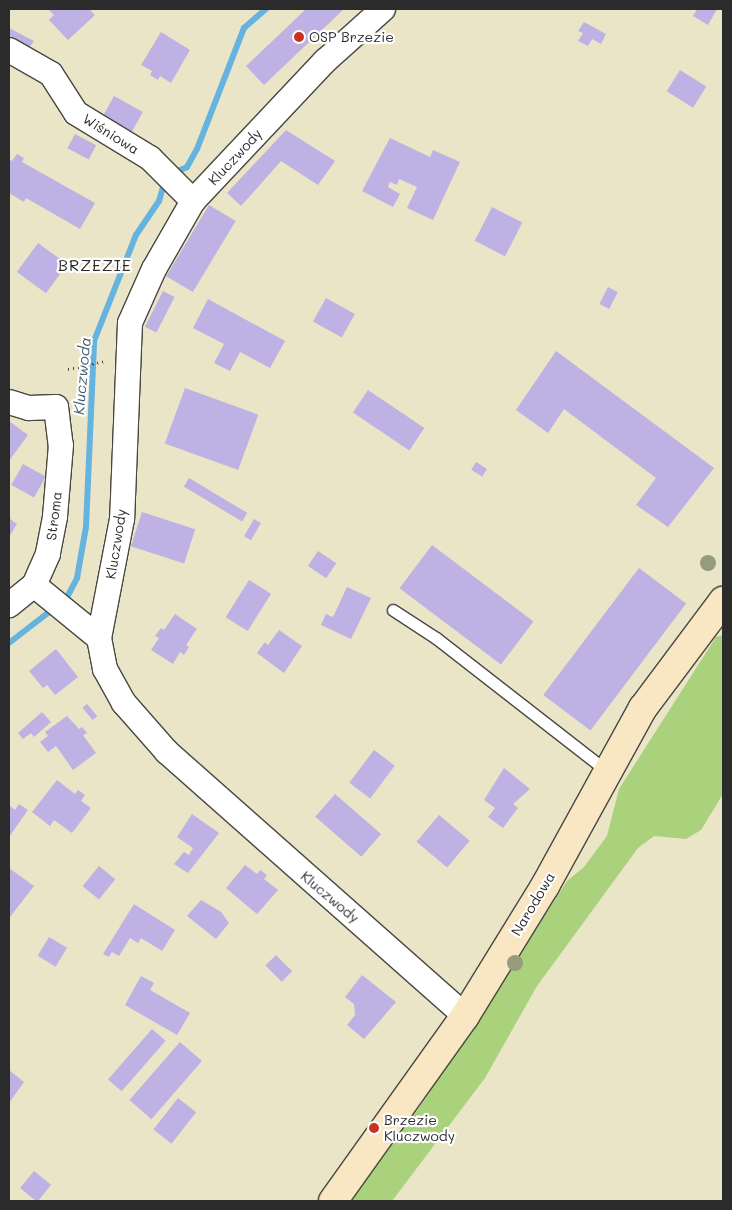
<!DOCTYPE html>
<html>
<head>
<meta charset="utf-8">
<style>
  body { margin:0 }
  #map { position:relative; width:732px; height:1210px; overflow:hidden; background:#ebe5c8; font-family:Mali,sans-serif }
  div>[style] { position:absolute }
  .green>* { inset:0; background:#aad17b }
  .stream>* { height:6px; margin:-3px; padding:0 3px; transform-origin:3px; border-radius:3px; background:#65b3df }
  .building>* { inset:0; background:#beb1e3; transform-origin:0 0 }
  .path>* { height:3px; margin-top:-1.5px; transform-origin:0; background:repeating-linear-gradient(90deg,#484743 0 1px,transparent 0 5px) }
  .roads { filter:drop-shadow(1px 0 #484743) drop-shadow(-1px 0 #484743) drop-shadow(0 1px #484743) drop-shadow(0 -1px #484743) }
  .lane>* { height:11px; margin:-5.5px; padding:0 5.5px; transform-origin:5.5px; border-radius:5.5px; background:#fff }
  .street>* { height:24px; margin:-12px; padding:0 12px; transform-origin:12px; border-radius:12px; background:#fff }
  .secondary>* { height:28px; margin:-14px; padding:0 14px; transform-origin:14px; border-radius:14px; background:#f9e7c3 }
  .trees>* { width:16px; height:16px; margin:-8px; border-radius:50%; background:#969a7f }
  .dots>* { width:14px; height:14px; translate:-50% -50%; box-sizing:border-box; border:2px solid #fff; border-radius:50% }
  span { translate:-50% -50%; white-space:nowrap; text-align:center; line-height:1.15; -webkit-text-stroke:4.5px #fff; paint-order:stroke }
  .poi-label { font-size:14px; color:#2b2b2b }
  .left { translate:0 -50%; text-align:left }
  .street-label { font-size:14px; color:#2b2b2b }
  .water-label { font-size:15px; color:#426173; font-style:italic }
  .quarter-label { font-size:16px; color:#2b2b2b; letter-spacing:1px }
  .frame { position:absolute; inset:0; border:10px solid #2b2b2b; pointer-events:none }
</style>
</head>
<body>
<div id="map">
  <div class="green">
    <i style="clip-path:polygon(723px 635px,723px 794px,701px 830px,686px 839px,654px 836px,638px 848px,537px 986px,485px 1078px,392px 1201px,350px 1201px,423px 1102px,567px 881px,584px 867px,607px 836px,619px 789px,716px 637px)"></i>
  </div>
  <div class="stream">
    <i style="left:173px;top:173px;width:15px;rotate:-23deg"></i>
    <i style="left:187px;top:167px;width:21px;rotate:-61deg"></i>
    <i style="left:197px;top:149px;width:130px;rotate:-68.8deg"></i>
    <i style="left:244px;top:28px;width:29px;rotate:-41deg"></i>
    <i style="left:9px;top:643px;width:72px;rotate:-37.7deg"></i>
    <i style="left:66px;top:599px;width:24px;rotate:-62deg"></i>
    <i style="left:77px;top:578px;width:52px;rotate:-80deg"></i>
    <i style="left:86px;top:527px;width:186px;rotate:-87.5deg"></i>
    <i style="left:94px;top:341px;width:114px;rotate:-68.4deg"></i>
    <i style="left:136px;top:235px;width:41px;rotate:-55.9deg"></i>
    <i style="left:159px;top:201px;width:22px;rotate:-74deg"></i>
  </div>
  <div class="building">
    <i style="clip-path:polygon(48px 9px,89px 9px,95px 15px,68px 40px,49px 20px,54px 15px)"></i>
    <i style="clip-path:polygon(306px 9px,344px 9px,264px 85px,246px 66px)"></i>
    <i style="clip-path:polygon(697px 9px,717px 9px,708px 25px,693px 16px)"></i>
    <i style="clip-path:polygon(584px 22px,606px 34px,601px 44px,592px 39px,588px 46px,578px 41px,583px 33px,578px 31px)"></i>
    <i style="clip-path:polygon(9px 28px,34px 41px,27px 51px,9px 41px)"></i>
    <i style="clip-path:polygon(161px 32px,190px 50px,171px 83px,160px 76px,158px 80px,150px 75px,152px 71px,141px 65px)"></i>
    <i style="left:680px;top:70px;width:31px;height:25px;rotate:32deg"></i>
    <i style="left:114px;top:96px;width:33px;height:26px;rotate:29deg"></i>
    <i style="clip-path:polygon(286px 130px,335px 161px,318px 185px,281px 161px,241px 206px,227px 193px)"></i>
    <i style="left:75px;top:134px;width:24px;height:16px;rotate:28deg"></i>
    <i style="clip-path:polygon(390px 138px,430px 157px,433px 150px,460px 162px,433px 220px,407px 208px,417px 187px,399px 179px,397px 185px,390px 182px,388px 187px,400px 194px,393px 207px,362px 191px)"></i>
    <i style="clip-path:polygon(17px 154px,24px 158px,22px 162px,95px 203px,80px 229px,26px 198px,24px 202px,9px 193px,9px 159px,12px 161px)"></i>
    <i style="left:209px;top:205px;width:31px;height:83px;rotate:31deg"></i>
    <i style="left:492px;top:207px;width:34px;height:38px;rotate:27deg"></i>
    <i style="left:38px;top:243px;width:36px;height:36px;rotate:36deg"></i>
    <i style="left:608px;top:287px;width:11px;height:19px;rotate:27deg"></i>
    <i style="left:163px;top:291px;width:13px;height:40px;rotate:27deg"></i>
    <i style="left:326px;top:298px;width:33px;height:27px;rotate:29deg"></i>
    <i style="clip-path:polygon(208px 299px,285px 341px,270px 368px,240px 352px,230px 371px,214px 363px,224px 344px,193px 328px)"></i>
    <i style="clip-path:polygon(556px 351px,714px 468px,668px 527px,636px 505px,656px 478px,564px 409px,548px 433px,516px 410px)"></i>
    <i style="left:185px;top:388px;width:78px;height:59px;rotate:20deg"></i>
    <i style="left:368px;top:390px;width:68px;height:27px;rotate:34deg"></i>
    <i style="clip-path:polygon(9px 421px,28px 435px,9px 461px)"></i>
    <i style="left:476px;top:462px;width:13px;height:9px;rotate:32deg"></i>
    <i style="left:23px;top:464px;width:26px;height:24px;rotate:29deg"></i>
    <i style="left:189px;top:478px;width:68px;height:10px;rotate:31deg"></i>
    <i style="left:142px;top:512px;width:56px;height:36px;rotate:18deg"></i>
    <i style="clip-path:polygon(9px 518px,17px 524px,9px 537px)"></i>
    <i style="left:254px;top:519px;width:8px;height:20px;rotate:30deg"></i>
    <i style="left:432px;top:545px;width:127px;height:54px;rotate:37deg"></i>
    <i style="left:318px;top:551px;width:22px;height:18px;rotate:34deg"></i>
    <i style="left:639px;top:568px;width:59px;height:159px;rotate:37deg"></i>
    <i style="left:249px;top:580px;width:26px;height:44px;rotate:32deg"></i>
    <i style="clip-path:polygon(347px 587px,371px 598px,351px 639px,321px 625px,326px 614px,333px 617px)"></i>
    <i style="clip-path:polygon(175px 614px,197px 629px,186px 645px,189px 647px,184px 655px,180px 652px,173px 664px,151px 650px,159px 638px,155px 636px,161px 628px,164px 630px)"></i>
    <i style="clip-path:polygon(279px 630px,302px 646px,284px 673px,257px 653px,265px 642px,268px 645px)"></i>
    <i style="clip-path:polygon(56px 649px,78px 677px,55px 695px,47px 685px,43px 688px,29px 671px)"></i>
    <i style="left:87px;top:704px;width:16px;height:6px;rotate:50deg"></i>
    <i style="clip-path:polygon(42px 712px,51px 722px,34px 737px,31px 733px,23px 739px,18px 733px)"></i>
    <i style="clip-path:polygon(67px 716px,79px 729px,82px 727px,87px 733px,83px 735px,96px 753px,73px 770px,56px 746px,48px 752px,40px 742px,48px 736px,45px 732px)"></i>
    <i style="left:374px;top:750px;width:26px;height:41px;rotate:37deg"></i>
    <i style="clip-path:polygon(504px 768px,530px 789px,513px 804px,518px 808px,503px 828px,488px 817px,495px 808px,484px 800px)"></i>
    <i style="clip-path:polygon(57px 780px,75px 794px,78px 790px,85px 795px,81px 801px,91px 808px,72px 833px,54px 820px,50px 826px,32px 812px)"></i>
    <i style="left:335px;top:794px;width:61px;height:30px;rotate:41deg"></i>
    <i style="clip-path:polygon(19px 804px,28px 810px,9px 837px,9px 805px,15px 810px)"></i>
    <i style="clip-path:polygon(192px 814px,219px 833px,188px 873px,174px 864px,184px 852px,189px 855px,193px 848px,177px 837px)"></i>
    <i style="left:439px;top:815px;width:40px;height:35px;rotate:40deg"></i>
    <i style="clip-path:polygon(245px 865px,257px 874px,260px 870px,267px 875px,264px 879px,278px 890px,257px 914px,226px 888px)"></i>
    <i style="left:99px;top:866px;width:21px;height:26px;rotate:39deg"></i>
    <i style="clip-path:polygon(9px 868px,34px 886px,10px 917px,9px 915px)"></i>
    <i style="clip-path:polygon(201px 900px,221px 912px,229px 923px,216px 939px,187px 916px)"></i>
    <i style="clip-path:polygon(134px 904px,175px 930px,162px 951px,141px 938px,138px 943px,130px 938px,119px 956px,112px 952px,109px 957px,103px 954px)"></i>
    <i style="left:49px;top:937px;width:21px;height:22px;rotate:31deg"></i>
    <i style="left:276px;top:955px;width:23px;height:15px;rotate:45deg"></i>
    <i style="clip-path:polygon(362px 975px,396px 1002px,364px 1039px,347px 1025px,355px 1015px,354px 1004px,345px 997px)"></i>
    <i style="clip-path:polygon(141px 976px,154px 983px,150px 990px,190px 1013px,177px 1035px,125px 1005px)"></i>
    <i style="left:152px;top:1029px;width:18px;height:67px;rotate:41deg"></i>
    <i style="left:180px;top:1042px;width:29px;height:77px;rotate:41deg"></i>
    <i style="clip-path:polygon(9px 1070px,24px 1082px,9px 1103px)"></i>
    <i style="left:178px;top:1098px;width:23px;height:40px;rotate:38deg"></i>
    <i style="left:34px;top:1171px;width:22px;height:22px;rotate:39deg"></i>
  </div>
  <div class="path">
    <i style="left:68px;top:369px;width:39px;rotate:-12deg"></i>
  </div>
  <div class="roads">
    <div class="lane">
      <i style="left:393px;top:610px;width:51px;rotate:33.1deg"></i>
      <i style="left:436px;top:638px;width:217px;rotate:37.9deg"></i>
    </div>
    <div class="street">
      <i style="left:383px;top:9px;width:78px;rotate:138.1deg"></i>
      <i style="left:325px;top:61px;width:192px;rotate:133.3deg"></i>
      <i style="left:193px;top:201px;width:78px;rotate:119.8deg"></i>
      <i style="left:154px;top:269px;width:59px;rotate:114deg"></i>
      <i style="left:130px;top:323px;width:196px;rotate:92.3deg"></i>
      <i style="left:122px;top:519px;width:121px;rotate:100.9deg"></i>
      <i style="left:99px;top:638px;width:32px;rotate:79deg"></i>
      <i style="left:105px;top:669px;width:39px;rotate:61deg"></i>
      <i style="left:124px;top:703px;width:65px;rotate:48.7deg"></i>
      <i style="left:167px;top:752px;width:398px;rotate:41.5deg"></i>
      <i style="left:9px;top:50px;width:48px;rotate:29.7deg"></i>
      <i style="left:51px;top:74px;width:46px;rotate:57.3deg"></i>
      <i style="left:76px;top:113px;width:87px;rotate:31.3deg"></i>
      <i style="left:150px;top:158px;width:61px;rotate:45deg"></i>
      <i style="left:9px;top:402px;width:21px;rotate:17deg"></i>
      <i style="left:29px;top:408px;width:27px;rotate:-2deg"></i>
      <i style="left:56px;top:407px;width:38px;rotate:83deg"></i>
      <i style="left:61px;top:445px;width:72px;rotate:94.8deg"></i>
      <i style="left:55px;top:517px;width:38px;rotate:101deg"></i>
      <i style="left:48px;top:554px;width:34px;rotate:114deg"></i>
      <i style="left:34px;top:585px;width:32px;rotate:141deg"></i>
      <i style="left:34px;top:585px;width:84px;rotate:39.2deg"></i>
    </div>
    <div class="secondary">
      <i style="left:333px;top:1201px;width:227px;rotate:-54.5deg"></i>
      <i style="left:465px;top:1016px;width:153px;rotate:-58.4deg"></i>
      <i style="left:545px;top:886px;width:203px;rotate:-61.2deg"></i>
      <i style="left:643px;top:708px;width:134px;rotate:-53.2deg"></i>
    </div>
  </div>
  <div class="trees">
    <i style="left:708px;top:563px"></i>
    <i style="left:515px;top:963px"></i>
  </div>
  <div class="dots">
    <i style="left:299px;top:37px;background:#c8321e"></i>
    <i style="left:374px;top:1128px;background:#c8321e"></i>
  </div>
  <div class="poi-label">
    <span class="left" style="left:309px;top:37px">OSP Brzezie</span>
    <span class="left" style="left:384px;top:1128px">Brzezie<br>Kluczwody</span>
  </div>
  <div class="street-label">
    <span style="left:111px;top:134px;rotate:32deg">Wiśniowa</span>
    <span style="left:235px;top:157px;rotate:-47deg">Kluczwody</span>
    <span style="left:54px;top:516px;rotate:-83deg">Stroma</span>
    <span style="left:116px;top:544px;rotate:-81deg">Kluczwody</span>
    <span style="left:330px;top:897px;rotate:40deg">Kluczwody</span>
    <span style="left:533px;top:904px;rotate:-59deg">Narodowa</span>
  </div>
  <div class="water-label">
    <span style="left:82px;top:376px;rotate:-85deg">Kluczwoda</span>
  </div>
  <div class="quarter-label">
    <span style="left:95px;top:265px">BRZEZIE</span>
  </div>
  <div class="frame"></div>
</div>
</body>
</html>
